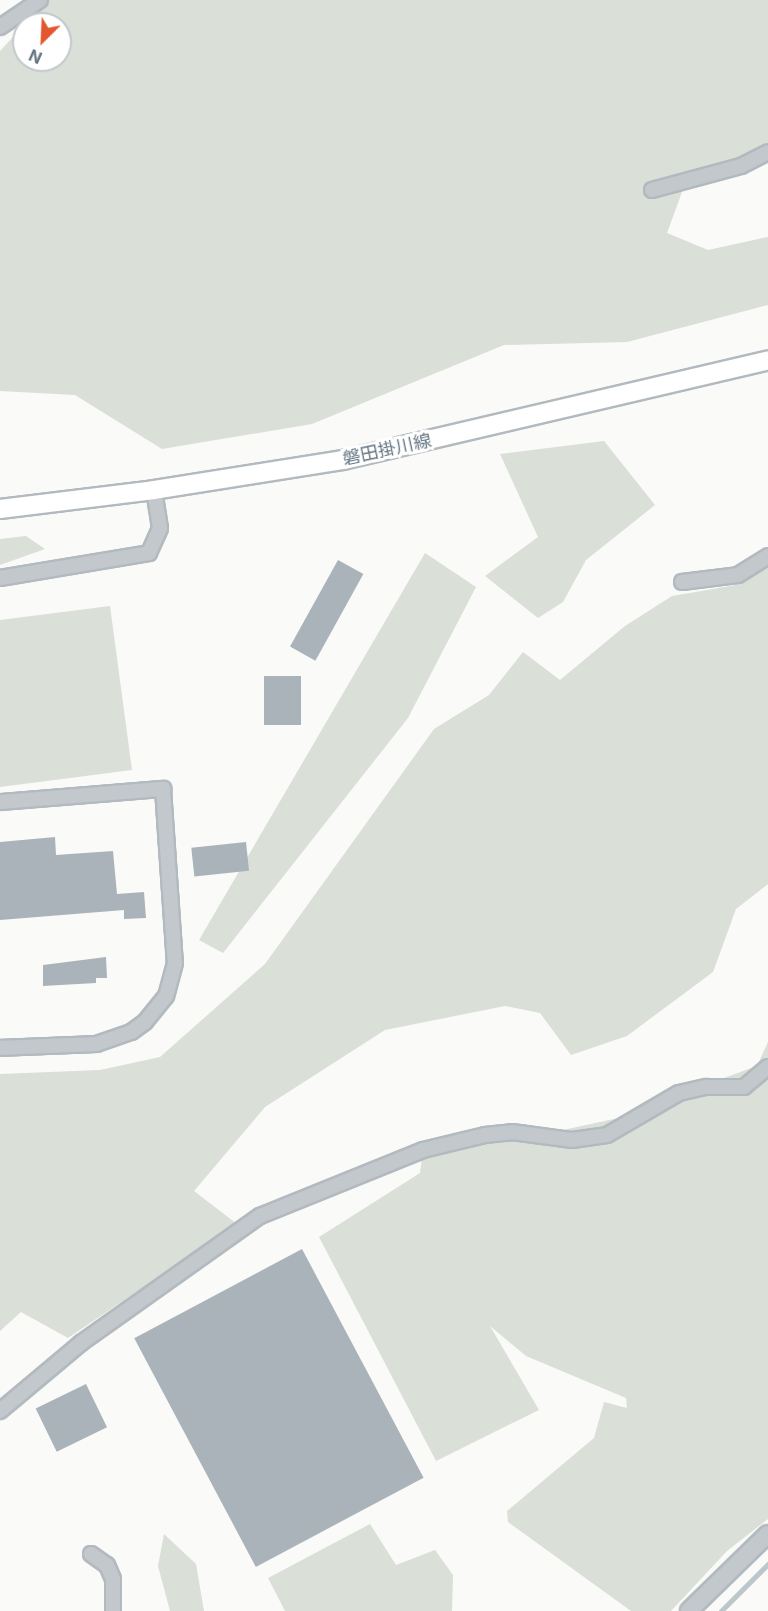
<!DOCTYPE html>
<html>
<head>
<meta charset="utf-8">
<style>
  body { margin:0 }
  #map { position:relative; width:768px; height:1611px; overflow:hidden; background:#fafaf8; font-family:Inter,"Noto Sans JP",sans-serif }
  div>[style] { position:absolute }
  .green>* { inset:0; background:#dadfd7 }
  .stream>* { height:4.5px; margin:-2.25px; padding:0 2.25px; transform-origin:2.25px; border-radius:2.25px; background:#bbc7cb }
  .building>* { inset:0; background:#aab3b9; transform-origin:0 0 }
  .roads { filter:drop-shadow(2px 0 #b3babf) drop-shadow(-2px 0 #b3babf) drop-shadow(0 2px #b3babf) drop-shadow(0 -2px #b3babf) }
  .minor>* { height:14px; margin:-7px; padding:0 7px; transform-origin:7px; border-radius:7px; background:#c3c8cc }
  .tertiary>* { height:16px; margin:-8px; padding:0 8px; transform-origin:8px; border-radius:8px; background:#c3c8cc }
  .secondary>* { height:18px; margin:-9px; padding:0 9px; transform-origin:9px; border-radius:9px; background:#fff }
  span { translate:-50% -50%; white-space:nowrap; text-align:center; line-height:1.15; -webkit-text-stroke:6px #fff; paint-order:stroke }
  .street-label { font-size:18px; color:#657683 }
  .north { position:absolute; left:12px; top:12px; width:60px; height:60px; box-sizing:border-box; background:#fff; border:2px solid #c1c8cd; border-radius:50%; rotate:204deg; font-size:16px; font-weight:700; line-height:24px; text-align:center; color:#657683 }
  .north::after { content:''; display:block; margin:auto; width:21px; height:27px; background:#e4572e; clip-path:polygon(50% 0,100% 100%,50% 72%,0 100%) }
</style>
</head>
<body>
<div id="map">
  <div class="green">
    <i style="clip-path:polygon(47px 0,768px 0,768px 148px,686px 181px,667px 233px,708px 250px,768px 237px,768px 305px,627px 342px,504px 345px,312px 424px,162px 449px,75px 395px,0 391px,0 51px,24px 25px,24px 60px,60px 60px,60px 24px,25px 24px)"></i>
    <i style="clip-path:polygon(604px 441px,655px 505px,586px 560px,563px 602px,538px 618px,485px 576px,538px 537px,500px 454px)"></i>
    <i style="clip-path:polygon(26px 536px,45px 549px,0 565px,0 539px)"></i>
    <i style="clip-path:polygon(425px 553px,476px 587px,408px 718px,223px 953px,199px 940px)"></i>
    <i style="clip-path:polygon(768px 565px,768px 884px,736px 909px,713px 972px,627px 1036px,571px 1055px,540px 1013px,505px 1006px,385px 1030px,265px 1107px,194px 1191px,237px 1224px,68px 1338px,21px 1312px,0 1331px,0 1074px,100px 1070px,160px 1057px,265px 964px,434px 729px,489px 695px,523px 652px,560px 680px,625px 626px,672px 596px,736px 585px)"></i>
    <i style="clip-path:polygon(110px 606px,132px 770px,0 787px,0 620px)"></i>
    <i style="clip-path:polygon(768px 1042px,768px 1519px,727px 1551px,671px 1611px,631px 1611px,508px 1522px,507px 1511px,594px 1438px,604px 1402px,627px 1408px,626px 1398px,526px 1356px,490px 1326px,539px 1410px,436px 1461px,319px 1237px,420px 1173px,423px 1150px,507px 1142px,642px 1113px,666px 1099px,757px 1066px)"></i>
    <i style="clip-path:polygon(370px 1524px,396px 1565px,435px 1550px,453px 1575px,452px 1611px,285px 1611px,268px 1578px)"></i>
    <i style="clip-path:polygon(164px 1534px,196px 1564px,204px 1611px,170px 1611px,158px 1566px)"></i>
  </div>
  <div class="stream">
    <i style="left:721px;top:1611px;width:66px;rotate:-45deg"></i>
  </div>
  <div class="building">
    <i style="left:338px;top:560px;width:29px;height:99px;rotate:29deg"></i>
    <i style="left:264px;top:676px;width:37px;height:49px"></i>
    <i style="clip-path:polygon(55px 837px,56px 855px,113px 851px,117px 894px,144px 892px,146px 918px,124px 919px,124px 910px,0 920px,0 842px)"></i>
    <i style="left:246px;top:842px;width:29px;height:55px;rotate:84deg"></i>
    <i style="clip-path:polygon(106px 957px,107px 978px,96px 978px,96px 983px,43px 986px,43px 965px)"></i>
    <i style="left:302px;top:1249px;width:259px;height:190px;rotate:62deg"></i>
    <i style="left:86px;top:1384px;width:48px;height:56px;rotate:64deg"></i>
  </div>
  <div class="roads">
    <div class="minor">
      <i style="left:0;top:27px;width:48px;rotate:-34deg"></i>
      <i style="left:652px;top:190px;width:92px;rotate:-15.1deg"></i>
      <i style="left:741px;top:166px;width:30px;rotate:-27deg"></i>
      <i style="left:0;top:578px;width:151px;rotate:-9.5deg"></i>
      <i style="left:149px;top:553px;width:27px;rotate:-66deg"></i>
      <i style="left:160px;top:528px;width:38px;rotate:-99deg"></i>
      <i style="left:682px;top:582px;width:56px;rotate:-7.1deg"></i>
      <i style="left:738px;top:575px;width:36px;rotate:-32deg"></i>
      <i style="left:0;top:802px;width:164px;rotate:-4.6deg"></i>
      <i style="left:163px;top:789px;width:174px;rotate:86.1deg"></i>
      <i style="left:175px;top:963px;width:34px;rotate:105deg"></i>
      <i style="left:166px;top:996px;width:33px;rotate:129deg"></i>
      <i style="left:145px;top:1022px;width:17px;rotate:144deg"></i>
      <i style="left:131px;top:1032px;width:37px;rotate:161deg"></i>
      <i style="left:96px;top:1044px;width:96px;rotate:177.6deg"></i>
      <i style="left:0;top:1411px;width:106px;rotate:-40deg"></i>
      <i style="left:81px;top:1343px;width:219px;rotate:-35.4deg"></i>
      <i style="left:260px;top:1216px;width:176px;rotate:-22deg"></i>
      <i style="left:423px;top:1150px;width:64px;rotate:-13.6deg"></i>
      <i style="left:485px;top:1135px;width:27px;rotate:-6deg"></i>
      <i style="left:512px;top:1132px;width:61px;rotate:7.6deg"></i>
      <i style="left:572px;top:1140px;width:35px;rotate:-8deg"></i>
      <i style="left:607px;top:1135px;width:83px;rotate:-30.3deg"></i>
      <i style="left:679px;top:1093px;width:28px;rotate:-13deg"></i>
      <i style="left:706px;top:1087px;width:38px"></i>
      <i style="left:744px;top:1087px;width:31px;rotate:-40deg"></i>
      <i style="left:91px;top:1554px;width:19px;rotate:35deg"></i>
      <i style="left:107px;top:1565px;width:15px;rotate:67deg"></i>
      <i style="left:113px;top:1579px;width:32px;rotate:90deg"></i>
    </div>
    <div class="tertiary">
      <i style="left:689px;top:1611px;width:110px;rotate:-44.3deg"></i>
    </div>
    <div class="secondary">
      <i style="left:0;top:509px;width:155px;rotate:-7deg"></i>
      <i style="left:154px;top:490px;width:191px;rotate:-9deg"></i>
      <i style="left:343px;top:460px;width:437px;rotate:-13.2deg"></i>
    </div>
  </div>
  <div class="street-label">
    <span style="left:387px;top:450px;rotate:-12deg">磐田掛川線</span>
  </div>
  <div class="north">N</div>
</div>
</body>
</html>
